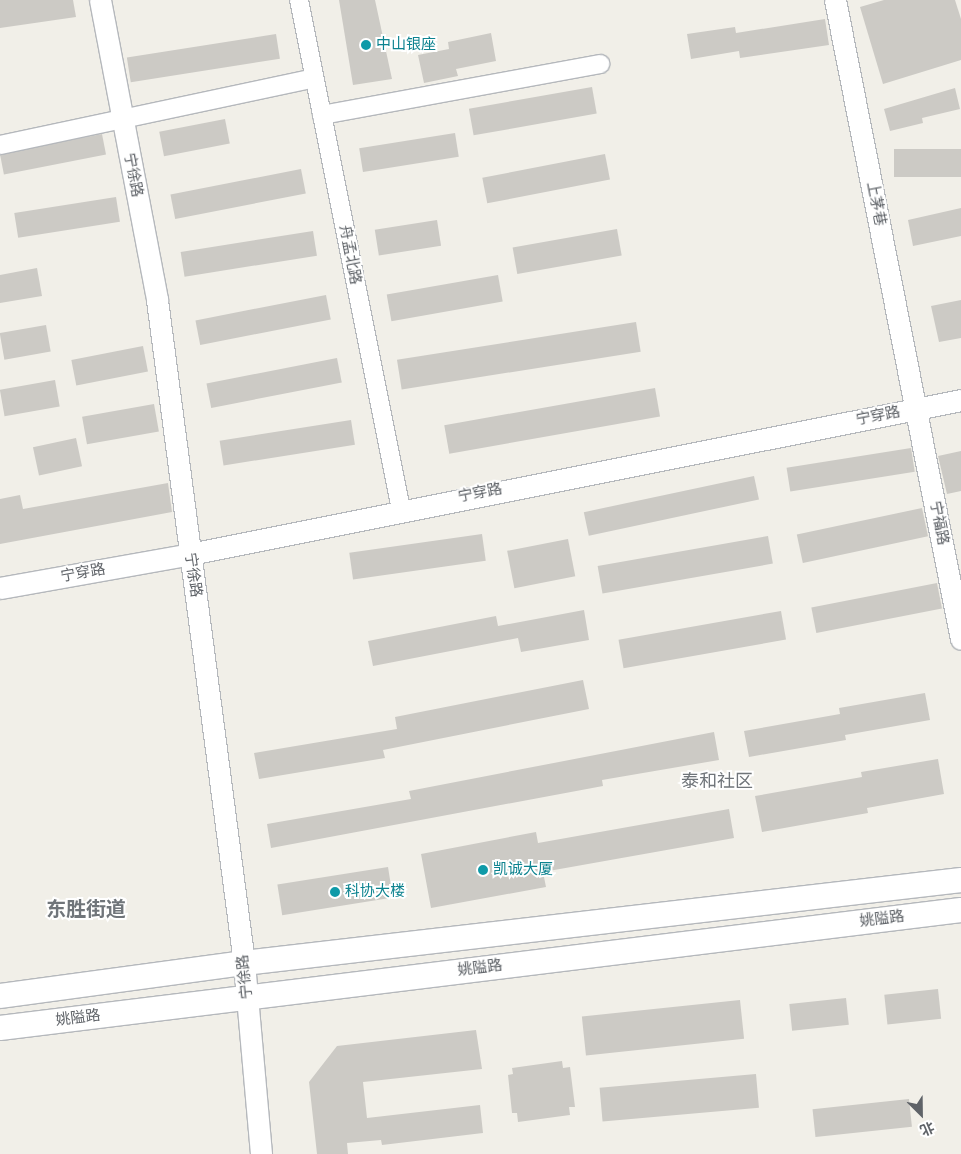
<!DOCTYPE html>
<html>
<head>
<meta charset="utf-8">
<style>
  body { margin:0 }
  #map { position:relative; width:961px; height:1154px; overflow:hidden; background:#f1efe8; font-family:"Nunito Sans","Noto Sans SC",sans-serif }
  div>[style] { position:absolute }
  .building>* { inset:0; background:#cccac5; transform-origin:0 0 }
  .roads { filter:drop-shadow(1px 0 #b5b8bc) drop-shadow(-1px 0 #b5b8bc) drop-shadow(0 1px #b5b8bc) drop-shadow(0 -1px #b5b8bc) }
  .minor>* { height:18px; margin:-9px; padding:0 9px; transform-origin:9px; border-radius:9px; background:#fff }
  .tertiary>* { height:21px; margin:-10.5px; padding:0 10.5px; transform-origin:10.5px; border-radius:10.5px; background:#fff }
  .secondary>* { height:24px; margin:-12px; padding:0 12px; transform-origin:12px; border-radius:12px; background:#fff }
  .dots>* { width:14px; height:14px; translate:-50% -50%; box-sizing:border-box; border:2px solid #fff; border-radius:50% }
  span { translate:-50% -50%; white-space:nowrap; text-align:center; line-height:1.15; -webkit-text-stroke:4px #fff; paint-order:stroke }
  .culture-label { font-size:15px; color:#0d838f }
  .left { translate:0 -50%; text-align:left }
  .street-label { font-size:15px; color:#5f6368 }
  .quarter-label { font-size:18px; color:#70757a }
  .district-label { font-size:20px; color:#70757a; font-weight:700 }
  .north { position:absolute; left:896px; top:1089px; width:50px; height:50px; -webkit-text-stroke:4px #fff; paint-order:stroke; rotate:157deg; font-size:14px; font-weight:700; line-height:20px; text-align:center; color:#5f6368 }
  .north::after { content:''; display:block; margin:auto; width:18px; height:22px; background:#5f6368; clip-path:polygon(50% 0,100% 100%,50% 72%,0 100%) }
</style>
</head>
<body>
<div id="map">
  <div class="building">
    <i style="clip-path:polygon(0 0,73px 0,76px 17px,0 28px)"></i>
    <i style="clip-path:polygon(339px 0,375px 0,392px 79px,353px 85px)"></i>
    <i style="clip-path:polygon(884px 0,955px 0,961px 19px,961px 60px,883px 84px,860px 7px)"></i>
    <i style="clip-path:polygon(825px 19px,829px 45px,740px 58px,739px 51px,691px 59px,687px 34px,735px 27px,736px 33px)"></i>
    <i style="clip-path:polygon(491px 33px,496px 61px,456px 69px,458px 76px,424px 83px,418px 55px,449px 49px,448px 42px)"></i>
    <i style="left:276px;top:34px;width:25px;height:151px;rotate:81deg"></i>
    <i style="left:592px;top:87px;width:27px;height:125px;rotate:80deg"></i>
    <i style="clip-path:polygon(955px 88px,960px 109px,922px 118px,923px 123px,890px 131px,884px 109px)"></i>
    <i style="left:225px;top:119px;width:25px;height:67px;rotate:79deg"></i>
    <i style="left:455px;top:133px;width:24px;height:97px;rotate:81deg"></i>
    <i style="left:102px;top:134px;width:21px;height:104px;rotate:79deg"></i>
    <i style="left:961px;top:149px;width:28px;height:67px;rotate:90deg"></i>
    <i style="left:605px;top:154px;width:26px;height:125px;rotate:79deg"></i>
    <i style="left:301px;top:169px;width:25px;height:133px;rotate:79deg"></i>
    <i style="left:116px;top:197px;width:25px;height:103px;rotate:81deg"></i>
    <i style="clip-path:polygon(961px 208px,961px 236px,913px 246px,908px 220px)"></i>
    <i style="left:437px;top:220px;width:26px;height:63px;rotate:81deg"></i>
    <i style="left:617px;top:229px;width:27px;height:106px;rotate:80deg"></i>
    <i style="left:313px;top:231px;width:25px;height:134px;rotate:81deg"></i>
    <i style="clip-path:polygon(37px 268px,42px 296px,0 303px,0 275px)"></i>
    <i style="left:498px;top:275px;width:27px;height:113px;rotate:80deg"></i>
    <i style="left:326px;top:295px;width:25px;height:133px;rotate:79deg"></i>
    <i style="clip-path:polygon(961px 300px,961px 338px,939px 342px,931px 306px)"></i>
    <i style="left:636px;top:322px;width:30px;height:242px;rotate:81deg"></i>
    <i style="left:46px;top:325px;width:27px;height:47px;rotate:80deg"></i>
    <i style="left:143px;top:346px;width:26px;height:73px;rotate:79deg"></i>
    <i style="left:337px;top:358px;width:25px;height:133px;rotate:79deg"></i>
    <i style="left:55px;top:380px;width:27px;height:56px;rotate:80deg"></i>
    <i style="left:655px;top:388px;width:29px;height:214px;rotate:80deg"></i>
    <i style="left:154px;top:404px;width:28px;height:73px;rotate:80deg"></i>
    <i style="left:351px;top:420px;width:25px;height:133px;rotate:81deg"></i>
    <i style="left:76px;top:438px;width:29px;height:44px;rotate:78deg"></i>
    <i style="left:911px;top:448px;width:24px;height:126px;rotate:81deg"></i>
    <i style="clip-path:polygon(961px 451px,961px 491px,947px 494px,938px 456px)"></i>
    <i style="left:754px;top:476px;width:24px;height:174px;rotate:78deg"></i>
    <i style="clip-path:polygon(168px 483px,172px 512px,0 544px,0 499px,20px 495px,23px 509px)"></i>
    <i style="left:922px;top:508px;width:29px;height:128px;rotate:78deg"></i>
    <i style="left:482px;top:534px;width:27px;height:134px;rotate:82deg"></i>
    <i style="left:768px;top:536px;width:28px;height:173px;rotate:80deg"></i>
    <i style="left:568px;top:539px;width:38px;height:62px;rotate:79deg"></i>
    <i style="left:937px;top:583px;width:26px;height:128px;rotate:79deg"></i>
    <i style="clip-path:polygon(584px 610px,589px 640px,521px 652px,518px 638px,373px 666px,368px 641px,496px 616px,498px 626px)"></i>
    <i style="left:781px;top:611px;width:29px;height:165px;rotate:80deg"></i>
    <i style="clip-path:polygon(583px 680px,589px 709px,383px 750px,385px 758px,259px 779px,254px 753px,397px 729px,395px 717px)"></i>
    <i style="clip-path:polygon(925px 693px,930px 720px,845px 735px,846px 740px,749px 757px,744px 731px,840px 714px,839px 708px)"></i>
    <i style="clip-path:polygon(714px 732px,719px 760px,602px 780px,603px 786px,271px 848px,267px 824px,411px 799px,409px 791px)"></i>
    <i style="clip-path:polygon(938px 759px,944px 794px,867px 808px,868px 813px,762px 832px,755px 796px,862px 777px,861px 772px)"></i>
    <i style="clip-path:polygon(729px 809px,734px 838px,543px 872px,546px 887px,431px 908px,421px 854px,536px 832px,538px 843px)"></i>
    <i style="left:388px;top:867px;width:31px;height:112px;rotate:81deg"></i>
    <i style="left:938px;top:989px;width:30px;height:54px;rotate:84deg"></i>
    <i style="left:846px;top:998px;width:27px;height:57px;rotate:84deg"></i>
    <i style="left:740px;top:1000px;width:39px;height:159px;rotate:84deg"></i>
    <i style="clip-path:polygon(476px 1030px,482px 1069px,363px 1082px,367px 1118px,480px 1105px,483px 1133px,382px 1145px,381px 1140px,347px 1143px,348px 1154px,317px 1154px,309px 1082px,337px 1046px)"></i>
    <i style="clip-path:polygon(562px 1061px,563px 1068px,570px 1067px,575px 1107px,569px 1107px,570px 1115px,518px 1122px,517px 1113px,512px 1113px,508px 1075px,513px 1074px,512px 1068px)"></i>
    <i style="left:756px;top:1074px;width:34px;height:157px;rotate:85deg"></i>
    <i style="left:909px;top:1099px;width:28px;height:97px;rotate:84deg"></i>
  </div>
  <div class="roads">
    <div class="minor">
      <i style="left:299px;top:0;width:519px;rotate:78.67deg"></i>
      <i style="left:322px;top:115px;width:283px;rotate:-10.4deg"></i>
      <i style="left:0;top:145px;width:321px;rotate:-12deg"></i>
    </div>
    <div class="tertiary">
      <i style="left:100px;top:0;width:305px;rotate:79.2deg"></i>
      <i style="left:157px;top:300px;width:669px;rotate:82.52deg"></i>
      <i style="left:244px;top:963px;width:192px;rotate:84.9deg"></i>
      <i style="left:835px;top:0;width:651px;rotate:78.85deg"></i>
      <i style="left:0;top:588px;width:193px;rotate:-10.1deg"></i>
      <i style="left:190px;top:554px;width:786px;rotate:-11.3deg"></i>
    </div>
    <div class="secondary">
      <i style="left:0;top:996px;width:246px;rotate:-7.7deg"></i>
      <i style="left:244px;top:963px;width:722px;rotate:-6.6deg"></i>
      <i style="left:0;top:1028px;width:968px;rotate:-7deg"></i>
    </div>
  </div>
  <div class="dots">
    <i style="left:366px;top:45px;background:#0f9aa8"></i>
    <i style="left:483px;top:870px;background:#0f9aa8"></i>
    <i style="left:335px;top:892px;background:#0f9aa8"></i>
  </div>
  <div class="culture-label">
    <span class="left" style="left:376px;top:45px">中山银座</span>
    <span class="left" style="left:493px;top:870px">凯诚大厦</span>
    <span class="left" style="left:345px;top:892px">科协大楼</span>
  </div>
  <div class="street-label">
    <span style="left:133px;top:175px;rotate:79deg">宁徐路</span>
    <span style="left:876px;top:204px;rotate:79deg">上茅巷</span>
    <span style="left:350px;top:255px;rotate:79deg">舟孟北路</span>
    <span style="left:878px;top:416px;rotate:-11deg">宁穿路</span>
    <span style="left:480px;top:493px;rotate:-11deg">宁穿路</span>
    <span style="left:939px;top:523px;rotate:79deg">宁福路</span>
    <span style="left:83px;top:573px;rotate:-10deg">宁穿路</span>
    <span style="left:193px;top:575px;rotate:82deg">宁徐路</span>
    <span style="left:882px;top:919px;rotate:-7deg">姚隘路</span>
    <span style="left:480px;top:968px;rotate:-7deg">姚隘路</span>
    <span style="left:245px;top:977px;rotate:-96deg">宁徐路</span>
    <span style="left:78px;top:1018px;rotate:-7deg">姚隘路</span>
  </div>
  <div class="quarter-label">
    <span style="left:717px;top:781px">泰和社区</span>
  </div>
  <div class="district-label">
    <span style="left:86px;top:909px">东胜街道</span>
  </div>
  <div class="north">北</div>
</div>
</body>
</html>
